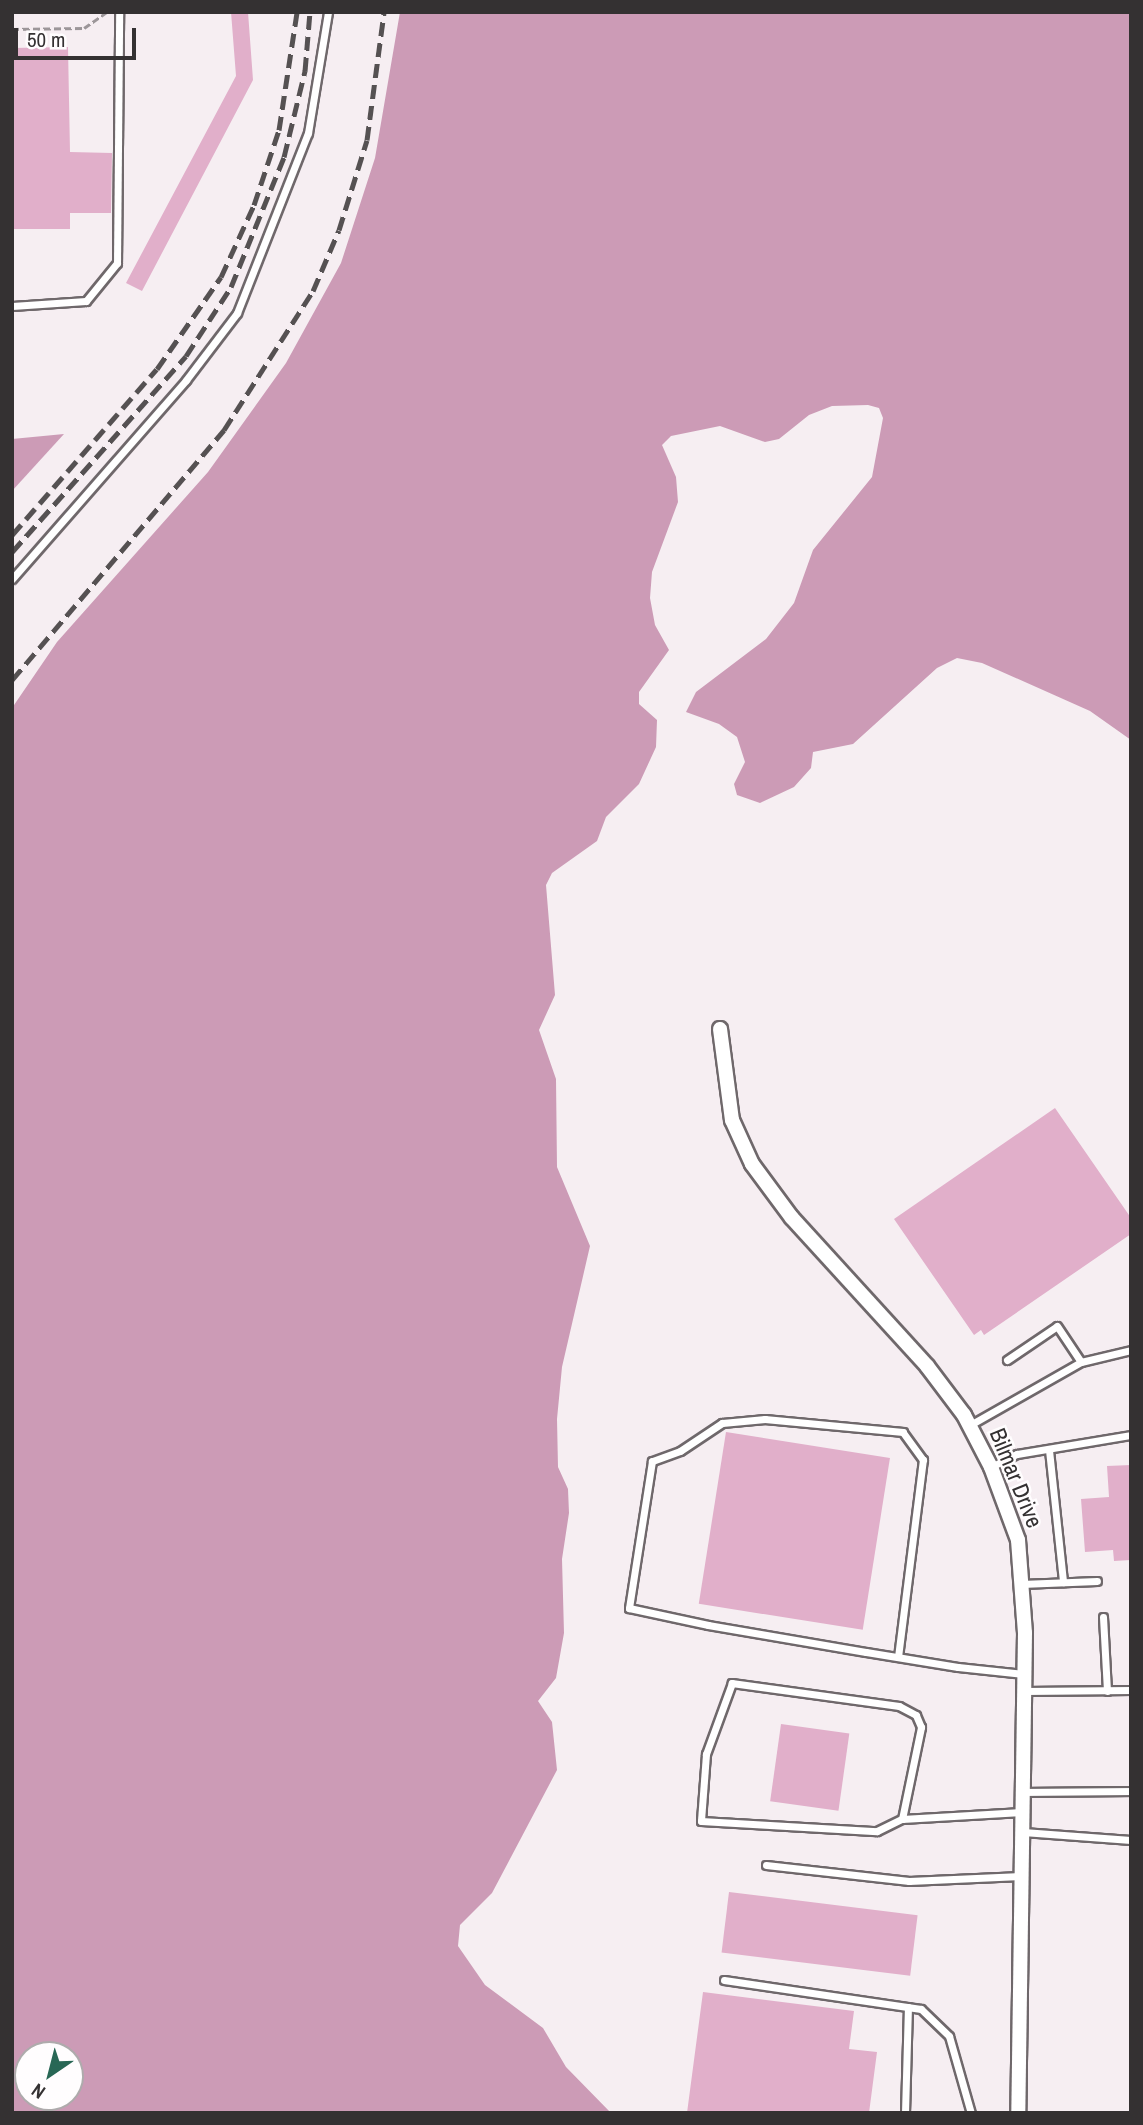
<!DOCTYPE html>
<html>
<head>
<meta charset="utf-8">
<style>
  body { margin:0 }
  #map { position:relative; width:1143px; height:2125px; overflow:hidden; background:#f6eef2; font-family:"Archivo Narrow",sans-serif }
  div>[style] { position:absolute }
  .forest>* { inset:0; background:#cc9bb6 }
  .building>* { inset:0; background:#e1afca; transform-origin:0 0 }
  .path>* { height:2.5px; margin-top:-1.25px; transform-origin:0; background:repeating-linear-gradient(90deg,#9c9699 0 7px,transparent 0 10.5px) }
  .roads { filter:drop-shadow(2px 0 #6f686b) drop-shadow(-2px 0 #6f686b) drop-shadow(0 2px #6f686b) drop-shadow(0 -2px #6f686b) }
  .lane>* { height:7px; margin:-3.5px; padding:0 3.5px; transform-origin:3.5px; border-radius:3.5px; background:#fff }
  .street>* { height:14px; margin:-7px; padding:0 7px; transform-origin:7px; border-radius:7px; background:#fff }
  .rail>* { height:5px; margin-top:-2.5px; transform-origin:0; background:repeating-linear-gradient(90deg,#555152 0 14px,transparent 0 21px) }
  span { translate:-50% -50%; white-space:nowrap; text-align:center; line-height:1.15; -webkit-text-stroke:5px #fffdfe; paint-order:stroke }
  .street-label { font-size:23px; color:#343132 }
  .frame { position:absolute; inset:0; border:14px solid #343132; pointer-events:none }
  .north { position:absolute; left:14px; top:2041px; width:70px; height:70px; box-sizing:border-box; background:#fffdfe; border:2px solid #aeabac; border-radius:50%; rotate:215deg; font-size:19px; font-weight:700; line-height:28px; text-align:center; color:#343132 }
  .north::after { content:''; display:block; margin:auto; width:24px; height:32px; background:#286755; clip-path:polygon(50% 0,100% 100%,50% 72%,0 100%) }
  .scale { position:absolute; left:14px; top:28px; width:122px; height:32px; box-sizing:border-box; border:4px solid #343132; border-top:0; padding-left:9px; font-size:21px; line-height:24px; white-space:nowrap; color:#343132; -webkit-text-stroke:5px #fffdfe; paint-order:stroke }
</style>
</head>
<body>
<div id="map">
  <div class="forest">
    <i style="clip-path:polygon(evenodd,400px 12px,1131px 12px,1131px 740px,1090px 711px,982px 663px,957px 658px,937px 668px,853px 744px,813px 752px,811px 768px,794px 787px,760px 803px,737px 795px,734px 784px,745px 762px,737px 737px,719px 724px,686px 712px,696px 692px,766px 639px,794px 603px,813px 550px,872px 477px,883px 418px,879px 408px,868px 405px,832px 406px,809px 415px,779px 439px,765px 442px,720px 426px,671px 436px,662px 445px,676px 477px,678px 502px,652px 572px,650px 598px,655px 625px,669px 650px,639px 692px,639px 704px,657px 720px,656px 747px,639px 784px,606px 817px,597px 841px,552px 873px,546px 885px,555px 995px,539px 1030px,556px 1079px,557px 1167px,590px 1246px,562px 1367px,557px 1419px,558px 1467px,568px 1489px,569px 1513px,562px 1559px,564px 1633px,556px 1678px,538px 1701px,552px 1722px,557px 1770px,492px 1893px,460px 1925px,458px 1946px,485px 1985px,543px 2028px,566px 2067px,611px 2113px,12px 2113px,12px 708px,57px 642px,208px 472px,286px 363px,341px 263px,375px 158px,400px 12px,28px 2055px,70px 2055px,70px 2097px,28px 2097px,28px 2055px)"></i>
    <i style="clip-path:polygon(64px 434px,12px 491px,12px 439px)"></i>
  </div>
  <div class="building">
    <i style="clip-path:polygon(231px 12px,248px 12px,253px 80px,142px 291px,126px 283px,236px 76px)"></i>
    <i style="clip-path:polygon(68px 47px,70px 152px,112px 153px,111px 213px,70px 213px,70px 229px,12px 229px,12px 48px)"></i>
    <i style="clip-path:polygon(1055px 1108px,1131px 1218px,1131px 1234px,984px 1335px,981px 1330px,974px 1335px,894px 1219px)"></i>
    <i style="left:726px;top:1432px;width:166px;height:174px;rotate:9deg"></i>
    <i style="clip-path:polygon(1131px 1465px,1131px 1560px,1114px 1561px,1113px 1550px,1085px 1552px,1081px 1499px,1109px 1497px,1107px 1466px)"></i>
    <i style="left:781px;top:1724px;width:69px;height:78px;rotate:8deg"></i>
    <i style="left:729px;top:1892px;width:190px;height:61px;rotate:7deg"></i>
    <i style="clip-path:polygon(703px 1992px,854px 2011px,849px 2049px,877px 2052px,869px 2113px,687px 2113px)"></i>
  </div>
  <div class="path">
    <i style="left:12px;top:29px;width:72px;rotate:-0.8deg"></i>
    <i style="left:84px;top:28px;width:28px;rotate:-35deg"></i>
  </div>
  <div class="roads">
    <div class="lane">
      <i style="left:12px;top:306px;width:74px;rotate:-3.9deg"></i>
      <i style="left:86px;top:301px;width:49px;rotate:-50.8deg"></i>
      <i style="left:117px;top:263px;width:251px;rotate:-89.5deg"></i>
      <i style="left:12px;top:579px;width:264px;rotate:-48.8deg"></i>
      <i style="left:186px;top:380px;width:84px;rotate:-52.7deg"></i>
      <i style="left:237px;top:313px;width:193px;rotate:-68.5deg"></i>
      <i style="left:308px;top:133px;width:123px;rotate:-80.6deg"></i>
      <i style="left:1007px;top:1360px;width:60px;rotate:-34.2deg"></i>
      <i style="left:1057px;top:1326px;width:43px;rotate:56.3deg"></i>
      <i style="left:970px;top:1425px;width:128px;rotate:-29.6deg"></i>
      <i style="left:1081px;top:1362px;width:51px;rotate:-13.5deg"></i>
      <i style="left:1049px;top:1450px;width:133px;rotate:83.9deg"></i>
      <i style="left:991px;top:1467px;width:29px;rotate:-27deg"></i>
      <i style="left:1017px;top:1454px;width:116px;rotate:-9.5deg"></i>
      <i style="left:1021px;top:1584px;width:76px;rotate:-2.3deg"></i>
      <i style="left:1103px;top:1617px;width:74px;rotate:86.9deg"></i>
      <i style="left:898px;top:1657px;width:199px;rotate:-82.8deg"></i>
      <i style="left:923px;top:1460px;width:34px;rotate:-126deg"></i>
      <i style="left:903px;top:1432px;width:139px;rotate:-174.6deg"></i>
      <i style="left:765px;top:1419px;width:43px;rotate:174.7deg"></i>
      <i style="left:722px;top:1423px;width:50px;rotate:146.3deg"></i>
      <i style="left:680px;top:1451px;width:30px;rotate:160deg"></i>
      <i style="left:652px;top:1461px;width:149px;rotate:98.9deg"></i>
      <i style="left:629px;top:1608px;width:81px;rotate:12.1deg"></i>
      <i style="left:708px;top:1625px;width:160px;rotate:9.7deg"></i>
      <i style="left:866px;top:1652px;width:93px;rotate:9.3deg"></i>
      <i style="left:958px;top:1667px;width:66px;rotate:6.1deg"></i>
      <i style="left:1024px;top:1691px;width:107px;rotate:-0.5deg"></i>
      <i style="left:1023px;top:1792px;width:108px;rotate:-0.5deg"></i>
      <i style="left:902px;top:1819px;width:94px;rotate:-78.3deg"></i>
      <i style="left:921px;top:1727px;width:13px;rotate:-113deg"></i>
      <i style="left:916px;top:1715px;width:19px;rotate:-152deg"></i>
      <i style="left:899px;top:1706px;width:169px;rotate:-172.2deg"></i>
      <i style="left:732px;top:1683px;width:76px;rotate:110.1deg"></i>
      <i style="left:706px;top:1754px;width:67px;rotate:94.3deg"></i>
      <i style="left:701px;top:1821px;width:176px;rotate:3.3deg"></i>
      <i style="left:877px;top:1831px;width:28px;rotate:-26deg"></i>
      <i style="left:902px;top:1819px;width:120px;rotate:-3.3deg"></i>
      <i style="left:1023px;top:1832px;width:108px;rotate:4.2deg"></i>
      <i style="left:766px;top:1865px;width:144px;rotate:6.4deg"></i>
      <i style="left:909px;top:1881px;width:112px;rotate:-2.6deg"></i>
      <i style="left:724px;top:1980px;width:199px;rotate:8.4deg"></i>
      <i style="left:921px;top:2009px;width:39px;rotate:44deg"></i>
      <i style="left:949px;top:2036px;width:80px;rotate:74.1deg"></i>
      <i style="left:905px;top:2113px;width:106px;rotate:-88.4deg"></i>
    </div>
    <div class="street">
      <i style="left:720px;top:1029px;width:92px;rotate:82.5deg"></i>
      <i style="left:732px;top:1120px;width:48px;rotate:65.6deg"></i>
      <i style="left:752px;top:1164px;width:67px;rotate:53.5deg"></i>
      <i style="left:792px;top:1218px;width:200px;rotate:47.6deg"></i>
      <i style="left:927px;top:1366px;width:61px;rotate:52.9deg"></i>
      <i style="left:964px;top:1415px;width:59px;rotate:62.6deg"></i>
      <i style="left:991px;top:1467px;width:78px;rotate:69.7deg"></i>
      <i style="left:1018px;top:1540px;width:93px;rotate:85.7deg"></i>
      <i style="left:1025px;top:1633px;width:480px;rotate:90.8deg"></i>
    </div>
  </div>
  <div class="rail">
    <i style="left:12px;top:535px;width:220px;rotate:-48.9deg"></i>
    <i style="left:157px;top:369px;width:112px;rotate:-55.2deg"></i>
    <i style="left:221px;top:277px;width:79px;rotate:-65.4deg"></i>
    <i style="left:254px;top:205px;width:79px;rotate:-71.6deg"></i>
    <i style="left:279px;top:130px;width:119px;rotate:-81.3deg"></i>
    <i style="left:12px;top:552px;width:262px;rotate:-48.4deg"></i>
    <i style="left:186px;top:356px;width:82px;rotate:-56.9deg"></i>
    <i style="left:231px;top:287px;width:140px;rotate:-67.8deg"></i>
    <i style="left:284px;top:157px;width:89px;rotate:-76.3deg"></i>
    <i style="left:305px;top:71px;width:59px;rotate:-85.2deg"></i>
    <i style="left:12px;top:680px;width:328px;rotate:-49.7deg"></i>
    <i style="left:224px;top:430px;width:165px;rotate:-57.4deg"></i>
    <i style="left:313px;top:291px;width:66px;rotate:-66.9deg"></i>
    <i style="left:339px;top:230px;width:94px;rotate:-72.7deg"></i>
    <i style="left:367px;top:140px;width:129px;rotate:-82.4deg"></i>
  </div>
  <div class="street-label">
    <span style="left:1016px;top:1478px;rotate:68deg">Bilmar Drive</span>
  </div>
  <div class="frame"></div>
  <div class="north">N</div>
  <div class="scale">50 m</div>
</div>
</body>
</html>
